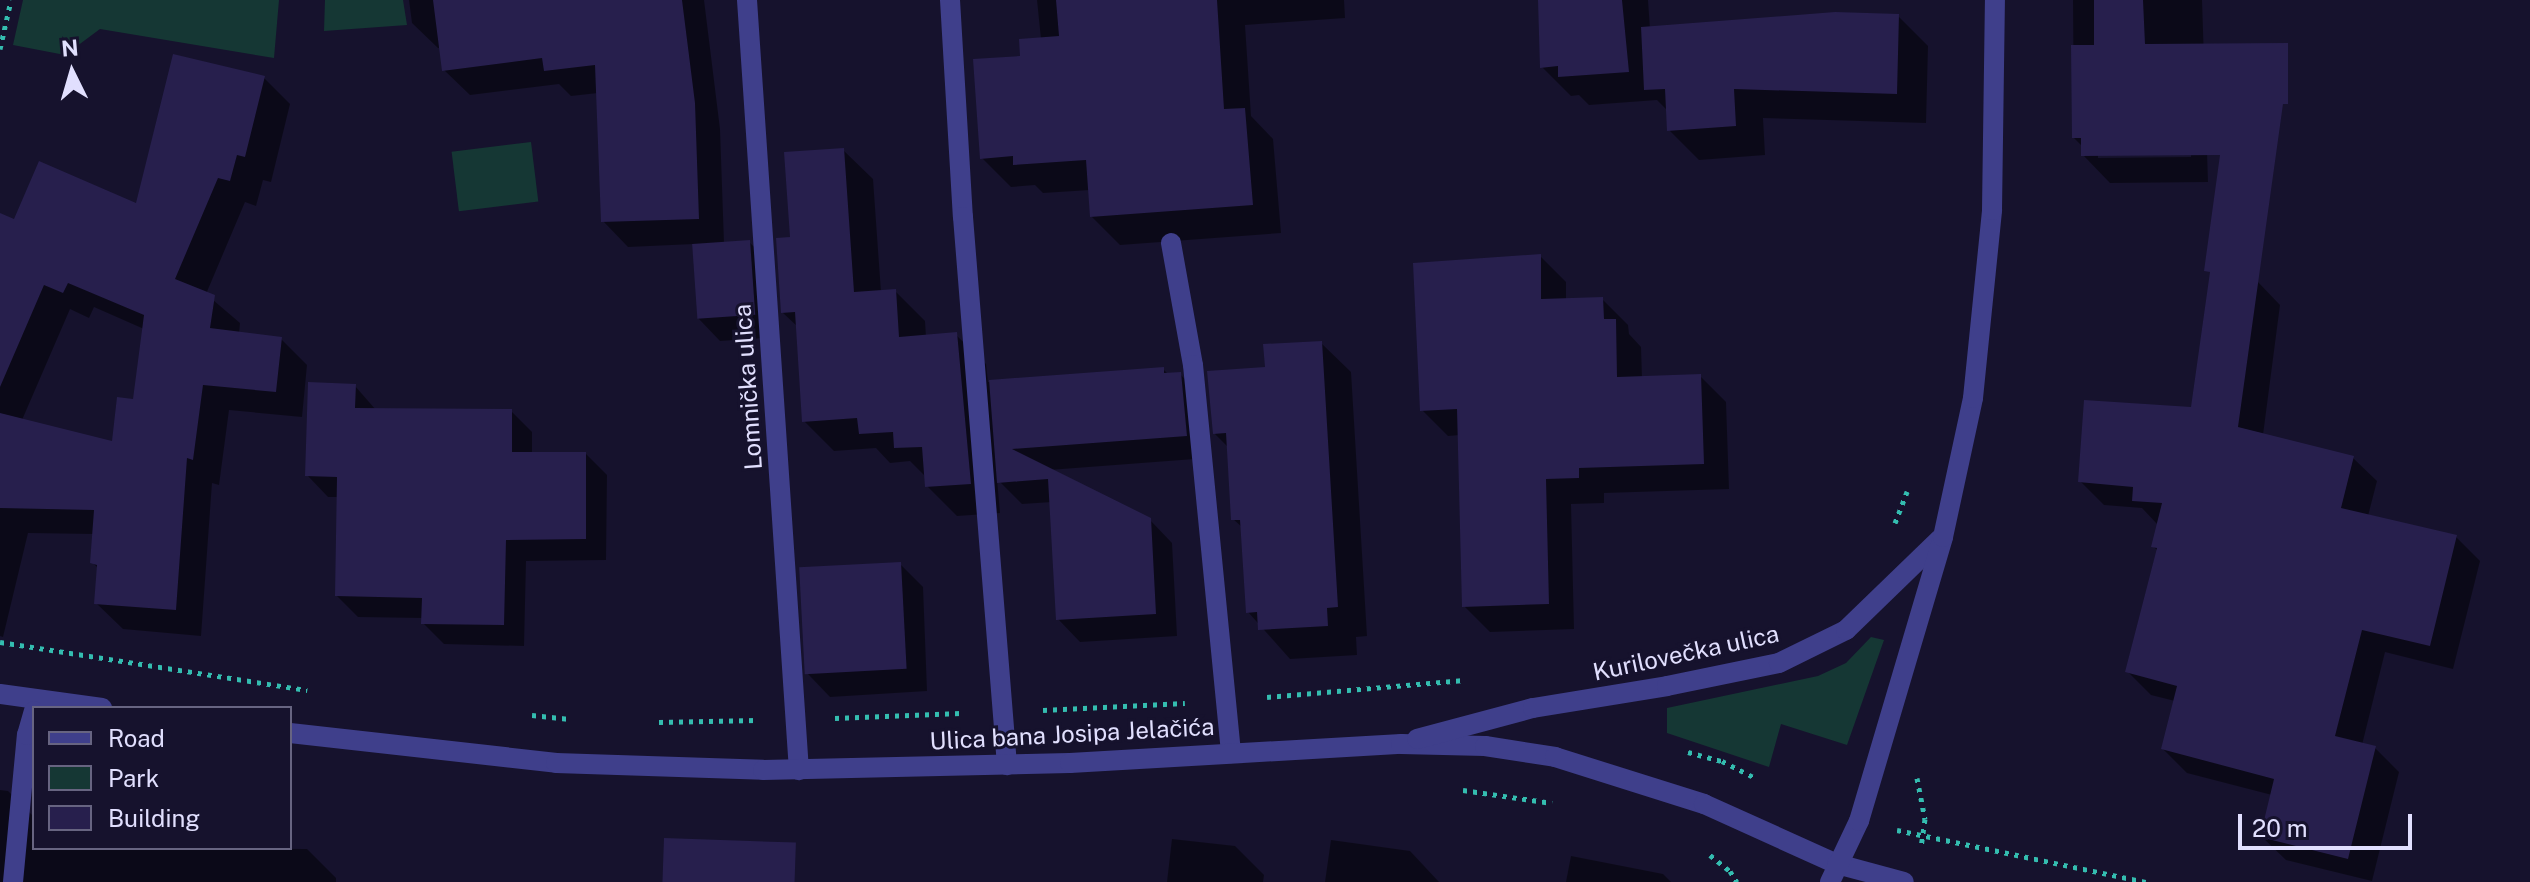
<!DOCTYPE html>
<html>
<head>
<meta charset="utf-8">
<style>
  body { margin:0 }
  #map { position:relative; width:2530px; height:882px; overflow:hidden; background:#16122d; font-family:"Public Sans",sans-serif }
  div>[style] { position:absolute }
  .green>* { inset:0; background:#153734; transform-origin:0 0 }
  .shadow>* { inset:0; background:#0007 }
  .building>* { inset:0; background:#271f4d; transform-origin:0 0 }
  .path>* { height:5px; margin-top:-2.5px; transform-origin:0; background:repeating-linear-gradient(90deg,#34bdb0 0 4px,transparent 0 10px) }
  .lane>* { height:20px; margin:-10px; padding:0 10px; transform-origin:10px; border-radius:10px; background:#3f3f8b }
  .street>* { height:20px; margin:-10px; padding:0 10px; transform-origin:10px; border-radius:10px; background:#3f3f8b }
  span { translate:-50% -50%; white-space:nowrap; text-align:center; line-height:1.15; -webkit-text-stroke:6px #16122d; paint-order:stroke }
  .street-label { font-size:24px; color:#e1dffe }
  .legend { position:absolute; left:32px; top:706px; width:260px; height:144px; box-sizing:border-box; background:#16122d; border:2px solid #676481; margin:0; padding:10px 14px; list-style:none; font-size:24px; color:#e1dffe }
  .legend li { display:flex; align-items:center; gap:16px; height:40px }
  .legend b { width:40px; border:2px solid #676481 }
  .north { position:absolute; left:32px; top:32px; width:80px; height:80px; -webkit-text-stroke:6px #16122d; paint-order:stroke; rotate:355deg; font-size:22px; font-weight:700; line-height:32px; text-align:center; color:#e1dffe }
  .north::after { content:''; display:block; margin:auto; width:28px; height:36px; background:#e1dffe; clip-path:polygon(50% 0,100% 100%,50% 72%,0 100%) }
  .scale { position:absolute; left:2238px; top:814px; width:174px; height:36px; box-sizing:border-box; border:4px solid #e1dffe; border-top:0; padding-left:10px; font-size:24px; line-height:28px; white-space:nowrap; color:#e1dffe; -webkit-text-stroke:6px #16122d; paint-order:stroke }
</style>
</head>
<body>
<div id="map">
  <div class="green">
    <i style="clip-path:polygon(23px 0,279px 0,274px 58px,100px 29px,65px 55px,13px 45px)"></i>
    <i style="clip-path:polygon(325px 0,403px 0,407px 25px,324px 31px)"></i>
    <i style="left:531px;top:142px;width:60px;height:80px;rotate:83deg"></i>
    <i style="clip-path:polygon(1871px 637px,1884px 640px,1847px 745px,1781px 724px,1769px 767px,1667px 733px,1667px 708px,1818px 676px,1846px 663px)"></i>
  </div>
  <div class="shadow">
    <i style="clip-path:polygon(409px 0,704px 0,720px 129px,724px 243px,749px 242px,772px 264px,777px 337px,720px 341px,698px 318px,694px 244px,628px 247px,603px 221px,598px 93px,571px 96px,559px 84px,470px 95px,444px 70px,441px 48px,438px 48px,412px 23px)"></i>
    <i style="clip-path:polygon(1037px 0,1344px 0,1345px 18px,1245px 25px,1251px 116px,1273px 139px,1281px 233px,1120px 245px,1091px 216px,1090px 190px,1043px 193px,1035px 185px,1011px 187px,982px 158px,1022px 58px,1041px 39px)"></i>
    <i style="clip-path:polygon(1540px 0,1648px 0,1650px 29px,1898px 16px,1928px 46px,1926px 123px,1763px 118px,1765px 155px,1699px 160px,1669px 130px,1668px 111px,1657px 100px,1589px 105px,1579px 95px,1571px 96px,1542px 67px)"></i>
    <i style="clip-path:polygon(evenodd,2073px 0,2202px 0,2208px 182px,2110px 183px,2083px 155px,2083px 147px,2074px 138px,2073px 0,2191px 153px,2191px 157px,2098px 158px,2098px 154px,2191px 153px)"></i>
    <i style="clip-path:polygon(evenodd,264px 78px,290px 104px,271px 182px,263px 180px,256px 206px,245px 202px,206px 294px,240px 323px,239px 334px,281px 339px,307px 365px,302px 417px,229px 410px,219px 485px,212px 483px,201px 636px,123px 629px,96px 603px,99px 569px,92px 562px,94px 534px,28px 533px,3px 637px,0 636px,0 219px,15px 222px,137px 206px,264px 78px,94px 307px,144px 329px,135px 401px,113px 443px,22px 420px,70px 309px,89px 318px,94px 307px)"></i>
    <i style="clip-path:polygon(843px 150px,873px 179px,881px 292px,895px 291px,925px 321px,926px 337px,956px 335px,986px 364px,988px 382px,1163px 369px,1169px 375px,1180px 374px,1202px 397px,1208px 458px,1049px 470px,1150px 520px,1172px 543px,1177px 636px,1080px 642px,1058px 619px,1052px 502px,1022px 504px,997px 479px,1000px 513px,957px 516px,927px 486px,926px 477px,910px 461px,890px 463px,876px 448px,834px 451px,804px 421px,798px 327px,783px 313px,792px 239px)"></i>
    <i style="clip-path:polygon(1540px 256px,1566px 282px,1566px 300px,1602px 299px,1628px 325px,1629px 334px,1641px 347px,1642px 378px,1700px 376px,1726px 402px,1729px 489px,1604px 493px,1604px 503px,1571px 504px,1574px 629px,1490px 632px,1464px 606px,1460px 435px,1448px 436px,1422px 410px)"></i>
    <i style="clip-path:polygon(2257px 281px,2280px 305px,2263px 435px,2353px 458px,2377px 481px,2368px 516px,2456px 537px,2480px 561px,2453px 669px,2385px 652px,2362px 745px,2375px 748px,2399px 772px,2372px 881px,2286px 860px,2262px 837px,2272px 795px,2187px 773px,2163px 749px,2175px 701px,2151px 695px,2127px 671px,2158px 551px,2153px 546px,2158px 525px,2142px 508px,2104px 505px,2080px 481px,2193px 409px)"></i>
    <i style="clip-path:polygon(1321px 343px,1351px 372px,1367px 636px,1356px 637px,1357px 655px,1290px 659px,1248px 612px,1243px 528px,1233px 519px,1229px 448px,1215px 434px,1267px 369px)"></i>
    <i style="clip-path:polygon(355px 386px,376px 410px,511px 411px,532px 432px,532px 454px,586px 454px,607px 475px,606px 560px,526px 561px,524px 646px,444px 644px,423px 623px,423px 618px,358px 617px,337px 596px,339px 497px,328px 497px,307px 475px)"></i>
    <i style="clip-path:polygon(901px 565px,923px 587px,927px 691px,830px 697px,808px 674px)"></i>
    <i style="clip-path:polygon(0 790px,8px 791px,34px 817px,34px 848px,307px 849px,336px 878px,336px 882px,0 882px)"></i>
    <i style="clip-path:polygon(1172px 839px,1235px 846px,1264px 875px,1263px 882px,1167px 882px)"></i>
    <i style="clip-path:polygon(1331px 840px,1410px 851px,1439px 882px,1325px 882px)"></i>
    <i style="clip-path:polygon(1571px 856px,1663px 874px,1671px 882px,1566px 882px)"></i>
  </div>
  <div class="building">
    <i style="clip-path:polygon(433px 0,682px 0,695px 103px,699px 219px,601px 222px,595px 65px,544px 71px,542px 58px,442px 71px)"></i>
    <i style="clip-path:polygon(1056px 0,1217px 0,1224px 109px,1245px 108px,1253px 205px,1090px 217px,1086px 160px,1013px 165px,1013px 156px,980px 159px,973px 59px,1020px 56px,1019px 39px,1059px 36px)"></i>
    <i style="clip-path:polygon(1538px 0,1622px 0,1629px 72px,1558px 77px,1558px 66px,1540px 68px)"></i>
    <i style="clip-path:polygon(2094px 0,2143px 0,2145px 44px,2288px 43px,2288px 104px,2283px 104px,2238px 427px,2354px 456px,2341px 508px,2457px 535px,2430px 646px,2362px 630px,2335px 736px,2376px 746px,2348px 859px,2260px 837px,2274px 779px,2161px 749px,2177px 686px,2125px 672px,2157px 548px,2151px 547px,2162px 503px,2132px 501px,2133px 487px,2078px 482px,2084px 400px,2191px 407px,2210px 272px,2204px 271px,2220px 155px,2081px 156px,2081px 138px,2072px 138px,2071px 45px,2094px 45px)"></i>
    <i style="clip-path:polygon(1835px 12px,1899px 14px,1897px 94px,1734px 89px,1736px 126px,1667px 131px,1665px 89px,1644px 90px,1641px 27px)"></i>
    <i style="clip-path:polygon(173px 54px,265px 76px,245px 157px,237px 155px,230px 181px,218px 178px,175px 279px,215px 295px,210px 328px,282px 337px,276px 392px,203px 385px,193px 460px,187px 458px,176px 610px,94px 604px,97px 565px,90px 563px,94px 510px,0 508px,0 413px,112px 441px,117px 397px,133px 399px,144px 315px,68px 283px,63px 293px,44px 285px,0 387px,0 213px,14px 219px,39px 161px,136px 203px)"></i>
    <i style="clip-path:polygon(844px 148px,854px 292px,896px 289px,899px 337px,957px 332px,971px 484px,925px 487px,922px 447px,894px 448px,893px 432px,859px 434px,857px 418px,802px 422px,795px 312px,781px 313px,776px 238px,790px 237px,784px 152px)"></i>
    <i style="left:750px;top:240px;width:75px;height:58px;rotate:86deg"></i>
    <i style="clip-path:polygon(1541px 254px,1541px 299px,1603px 297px,1604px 319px,1616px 319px,1617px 377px,1701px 374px,1704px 464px,1579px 468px,1579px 478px,1546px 479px,1549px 604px,1462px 607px,1457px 409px,1420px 411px,1413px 263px)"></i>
    <i style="clip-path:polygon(1322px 341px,1338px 607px,1327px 608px,1328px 626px,1258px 630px,1257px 612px,1246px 613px,1240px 520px,1231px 520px,1226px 433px,1213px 434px,1207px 371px,1265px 367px,1263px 344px)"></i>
    <i style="clip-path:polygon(1164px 367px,1164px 373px,1181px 372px,1187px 436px,1012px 449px,1151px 518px,1156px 614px,1056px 620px,1048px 479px,997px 483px,989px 380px)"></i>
    <i style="clip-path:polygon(308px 382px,356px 384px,355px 408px,512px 409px,512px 452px,586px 452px,586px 539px,506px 540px,504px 625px,421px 624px,422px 598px,335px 596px,337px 477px,305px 476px)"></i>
    <i style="left:901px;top:562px;width:107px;height:102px;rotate:87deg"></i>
    <i style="left:664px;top:838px;width:132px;height:44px;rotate:2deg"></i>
  </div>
  <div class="path">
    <i style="left:0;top:49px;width:50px;rotate:-77.3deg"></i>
    <i style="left:1895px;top:523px;width:34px;rotate:-69deg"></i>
    <i style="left:0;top:642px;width:311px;rotate:8.9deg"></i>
    <i style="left:1267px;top:697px;width:198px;rotate:-4.9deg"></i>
    <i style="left:1043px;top:710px;width:142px;rotate:-2.8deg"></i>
    <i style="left:532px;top:715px;width:38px;rotate:6deg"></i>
    <i style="left:835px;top:718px;width:126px;rotate:-2.3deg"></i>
    <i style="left:659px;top:722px;width:98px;rotate:-1.2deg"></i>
    <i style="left:1688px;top:752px;width:35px;rotate:15deg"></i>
    <i style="left:1722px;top:761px;width:35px;rotate:27deg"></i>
    <i style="left:1917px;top:778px;width:42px;rotate:79deg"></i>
    <i style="left:1925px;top:819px;width:28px;rotate:98deg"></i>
    <i style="left:1463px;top:790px;width:90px;rotate:8.3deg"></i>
    <i style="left:1897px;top:830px;width:254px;rotate:11.8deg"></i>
    <i style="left:1710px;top:855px;width:26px;rotate:39deg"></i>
    <i style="left:1730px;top:871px;width:13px;rotate:58deg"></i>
  </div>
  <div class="lane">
    <i style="left:950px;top:0;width:217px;rotate:86.6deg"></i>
    <i style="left:963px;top:217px;width:550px;rotate:85.41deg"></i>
    <i style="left:1171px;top:243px;width:124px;rotate:79.8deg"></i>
    <i style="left:1193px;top:365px;width:390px;rotate:84.4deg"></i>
  </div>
  <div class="street">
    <i style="left:747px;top:0;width:772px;rotate:86.14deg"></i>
    <i style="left:0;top:694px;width:103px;rotate:7.8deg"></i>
    <i style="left:290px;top:733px;width:268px;rotate:6.4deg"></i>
    <i style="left:556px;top:763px;width:207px;rotate:1.9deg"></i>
    <i style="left:763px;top:770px;width:307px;rotate:-1.3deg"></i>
    <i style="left:1070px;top:763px;width:332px;rotate:-3.3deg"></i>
    <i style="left:1401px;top:744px;width:84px;rotate:1.4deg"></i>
    <i style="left:1485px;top:746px;width:71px;rotate:8.9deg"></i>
    <i style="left:1555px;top:757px;width:156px;rotate:17.5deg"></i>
    <i style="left:1704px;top:804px;width:146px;rotate:24.3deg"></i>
    <i style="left:1837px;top:864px;width:69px;rotate:15deg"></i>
    <i style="left:1417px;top:739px;width:120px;rotate:-15deg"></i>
    <i style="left:1533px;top:708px;width:136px;rotate:-9.3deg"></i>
    <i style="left:1667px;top:686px;width:114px;rotate:-11.6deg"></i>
    <i style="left:1779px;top:663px;width:75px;rotate:-26.2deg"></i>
    <i style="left:1846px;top:630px;width:131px;rotate:-44.1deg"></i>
    <i style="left:13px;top:882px;width:148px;rotate:-84.6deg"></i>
    <i style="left:27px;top:735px;width:25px;rotate:-74deg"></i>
    <i style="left:1830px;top:882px;width:68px;rotate:-64.6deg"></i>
    <i style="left:1859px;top:821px;width:296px;rotate:-73.5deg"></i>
    <i style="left:1943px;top:537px;width:142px;rotate:-77.8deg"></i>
    <i style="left:1973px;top:398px;width:189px;rotate:-84.2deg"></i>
    <i style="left:1992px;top:210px;width:210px;rotate:-89.2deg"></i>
  </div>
  <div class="street-label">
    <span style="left:748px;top:387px;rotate:-94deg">Lomnička ulica</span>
    <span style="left:1686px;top:653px;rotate:-12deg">Kurilovečka ulica</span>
    <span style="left:1072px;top:734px;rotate:-3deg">Ulica bana Josipa Jelačića</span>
  </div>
  <ul class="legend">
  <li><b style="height:10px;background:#3f3f8b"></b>Road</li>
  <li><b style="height:22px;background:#153734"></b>Park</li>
  <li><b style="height:22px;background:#271f4d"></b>Building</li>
  </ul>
  <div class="north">N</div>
  <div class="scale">20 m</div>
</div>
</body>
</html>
